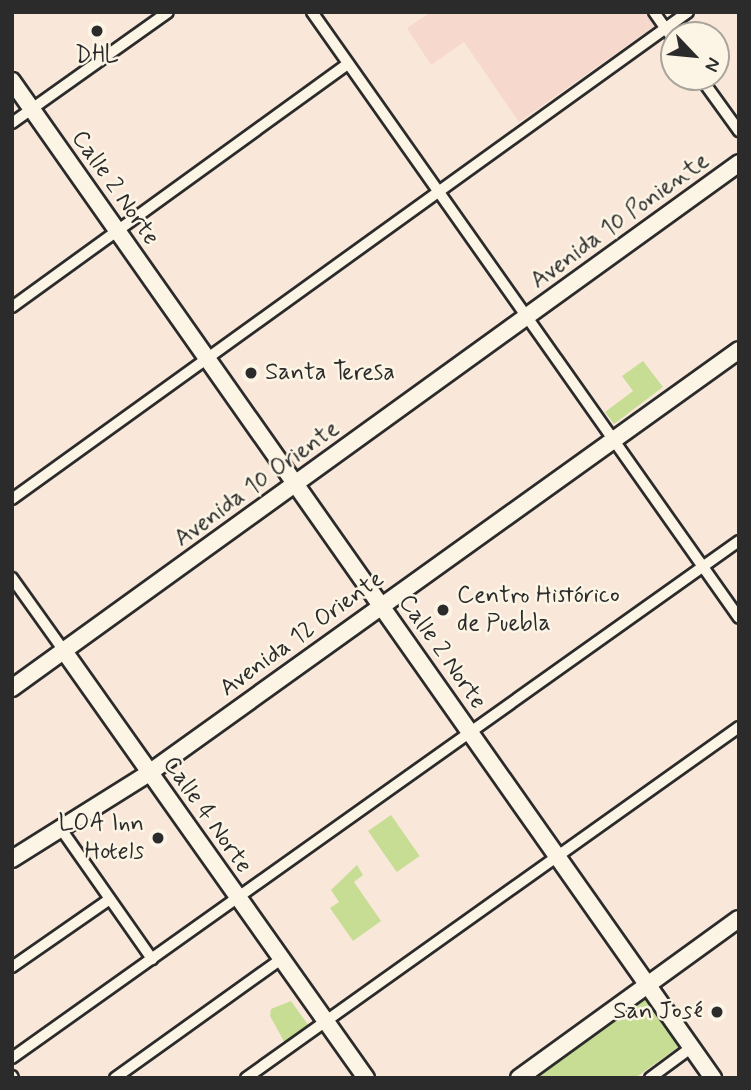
<!DOCTYPE html>
<html>
<head>
<meta charset="utf-8">
<style>
  body { margin:0 }
  #map { position:relative; width:751px; height:1090px; overflow:hidden; background:#f9e8da; font-family:Mynerve,sans-serif }
  div>[style] { position:absolute }
  .built>* { inset:0; background:#f6d8cc }
  .green>* { inset:0; background:#c6dd93; transform-origin:0 0 }
  .roads { filter:drop-shadow(2px 0 #2b2b2b) drop-shadow(-2px 0 #2b2b2b) drop-shadow(0 2px #2b2b2b) drop-shadow(0 -2px #2b2b2b) }
  .street>* { height:10px; margin:-5px; padding:0 5px; transform-origin:5px; border-radius:5px; background:#fcf5e5 }
  .secondary>* { height:16px; margin:-8px; padding:0 8px; transform-origin:8px; border-radius:8px; background:#fcf5e5 }
  .dots>* { width:19px; height:19px; translate:-50% -50%; box-sizing:border-box; border:4px solid #fcf5e5; border-radius:50% }
  span { translate:-50% -50%; white-space:nowrap; text-align:center; line-height:1.15; -webkit-text-stroke:5px #fcf5e5; paint-order:stroke }
  .poi-label { font-size:24px; color:#2b2b2b }
  .left { translate:0 -50%; text-align:left }
  .right { translate:-100% -50%; text-align:right }
  .street-label { font-size:24px; color:#2b2b2b }
  .frame { position:absolute; inset:0; border:14px solid #2b2b2b; pointer-events:none }
  .north { position:absolute; left:660px; top:21px; width:70px; height:70px; box-sizing:border-box; background:#fcf5e5; border:2px solid #a8a49b; border-radius:50%; rotate:116deg; font-size:19px; font-weight:700; line-height:28px; text-align:center; color:#2b2b2b }
  .north::after { content:''; display:block; margin:auto; width:24px; height:32px; background:#2b2b2b; clip-path:polygon(50% 0,100% 100%,50% 72%,0 100%) }
</style>
</head>
<body>
<div id="map">
  <div class="built">
    <i style="clip-path:polygon(431px 12px,647px 12px,656px 25px,519px 122px,464px 42px,431px 65px,407px 28px)"></i>
  </div>
  <div class="green">
    <i style="clip-path:polygon(643px 361px,663px 387px,614px 424px,605px 412px,633px 391px,622px 376px)"></i>
    <i style="left:391px;top:815px;width:50px;height:28px;rotate:55deg"></i>
    <i style="clip-path:polygon(357px 865px,363px 875px,354px 882px,381px 921px,353px 941px,330px 908px,339px 902px,331px 890px)"></i>
    <i style="clip-path:polygon(645px 996px,680px 1046px,635px 1078px,532px 1078px)"></i>
    <i style="clip-path:polygon(291px 1001px,309px 1026px,285px 1043px,270px 1016px,271px 1009px)"></i>
  </div>
  <div class="roads">
    <div class="street">
      <i style="left:312px;top:12px;width:741px;rotate:54.83deg"></i>
      <i style="left:654px;top:12px;width:35px;rotate:55deg"></i>
      <i style="left:700px;top:77px;width:67px;rotate:54.2deg"></i>
      <i style="left:12px;top:123px;width:191px;rotate:-35.4deg"></i>
      <i style="left:12px;top:307px;width:415px;rotate:-35.9deg"></i>
      <i style="left:12px;top:499px;width:833px;rotate:-35.77deg"></i>
      <i style="left:12px;top:578px;width:90px;rotate:54.5deg"></i>
      <i style="left:61px;top:829px;width:159px;rotate:55deg"></i>
      <i style="left:12px;top:967px;width:119px;rotate:-34.8deg"></i>
      <i style="left:12px;top:1058px;width:892px;rotate:-35.42deg"></i>
      <i style="left:12px;top:1076px;width:2px;rotate:63deg"></i>
      <i style="left:115px;top:1078px;width:204px;rotate:-35.6deg"></i>
      <i style="left:246px;top:1078px;width:605px;rotate:-35.45deg"></i>
      <i style="left:650px;top:1078px;width:52px;rotate:-36.4deg"></i>
    </div>
    <div class="secondary">
      <i style="left:12px;top:81px;width:1219px;rotate:54.89deg"></i>
      <i style="left:64px;top:651px;width:523px;rotate:54.73deg"></i>
      <i style="left:12px;top:688px;width:897px;rotate:-35.83deg"></i>
      <i style="left:12px;top:859px;width:162px;rotate:-32.1deg"></i>
      <i style="left:149px;top:773px;width:726px;rotate:-35.64deg"></i>
      <i style="left:519px;top:1078px;width:271px;rotate:-35.9deg"></i>
    </div>
  </div>
  <div class="dots">
    <i style="left:97px;top:31px;background:#2b2b2b"></i>
    <i style="left:251px;top:373px;background:#2b2b2b"></i>
    <i style="left:443px;top:610px;background:#2b2b2b"></i>
    <i style="left:158px;top:838px;background:#2b2b2b"></i>
    <i style="left:717px;top:1012px;background:#2b2b2b"></i>
  </div>
  <div class="poi-label">
    <span style="left:97px;top:56px">DHL</span>
    <span class="left" style="left:265px;top:373px">Santa Teresa</span>
    <span class="left" style="left:457px;top:610px">Centro Histórico<br>de Puebla</span>
    <span class="right" style="left:144px;top:838px">LOA Inn<br>Hotels</span>
    <span class="right" style="left:703px;top:1012px">San José</span>
  </div>
  <div class="street-label">
    <span style="left:115px;top:188px;rotate:55deg">Calle 2 Norte</span>
    <span style="left:620px;top:221px;rotate:-36deg">Avenida 10 Poniente</span>
    <span style="left:257px;top:484px;rotate:-36deg">Avenida 10 Oriente</span>
    <span style="left:302px;top:634px;rotate:-36deg">Avenida 12 Oriente</span>
    <span style="left:442px;top:652px;rotate:55deg">Calle 2 Norte</span>
    <span style="left:207px;top:815px;rotate:55deg">Calle 4 Norte</span>
  </div>
  <div class="frame"></div>
  <div class="north">N</div>
</div>
</body>
</html>
